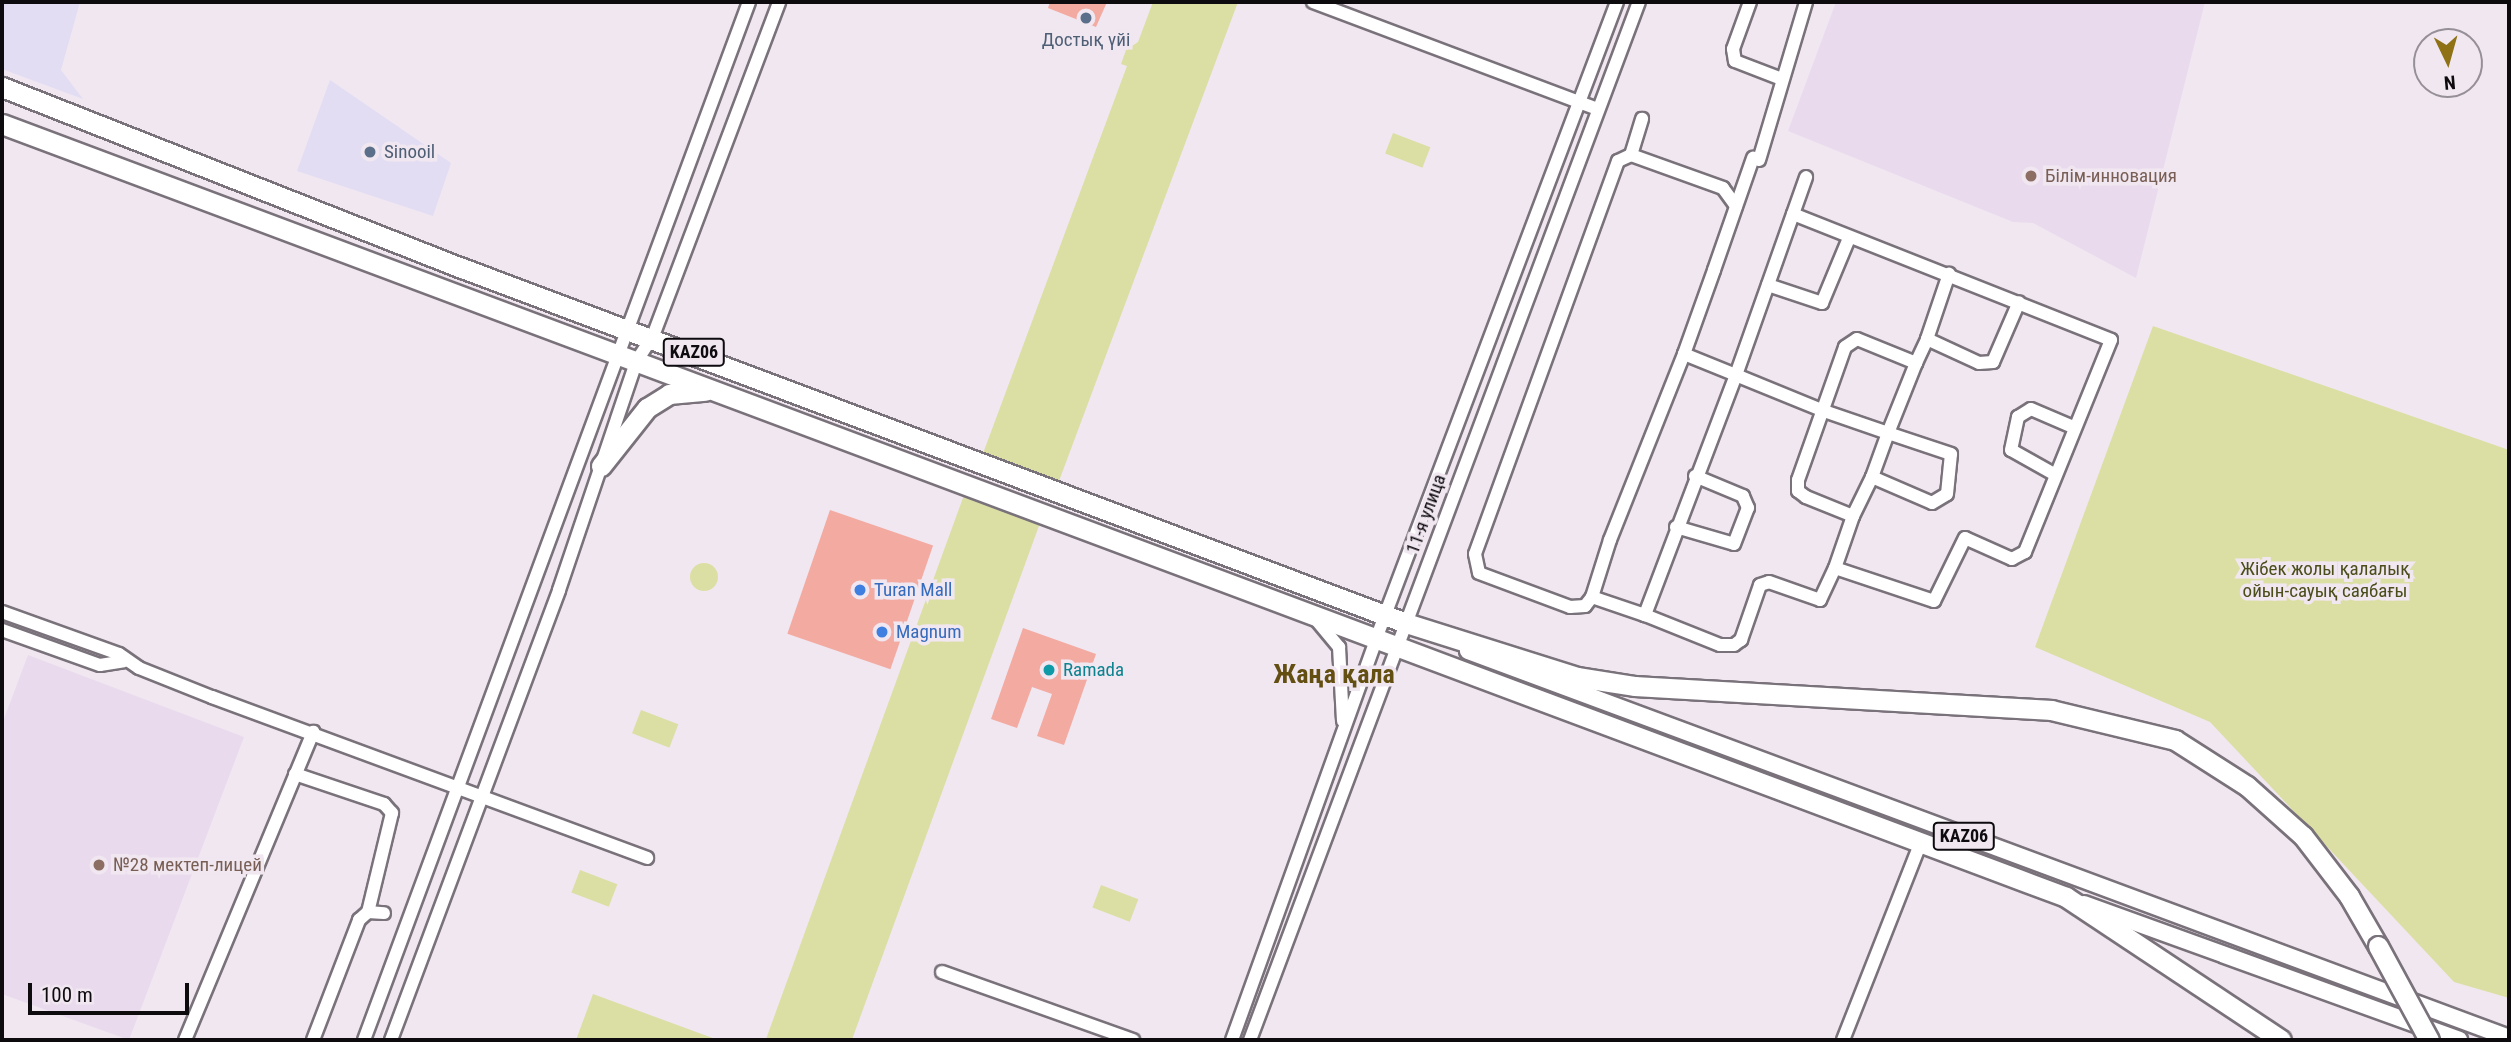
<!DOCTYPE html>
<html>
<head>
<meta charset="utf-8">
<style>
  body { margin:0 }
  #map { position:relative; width:2511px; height:1042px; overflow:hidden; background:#f0e7f1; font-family:"Roboto Condensed",sans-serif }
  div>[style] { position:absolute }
  .commercial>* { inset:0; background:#e2ddf3 }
  .education>* { inset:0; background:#eadaed }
  .green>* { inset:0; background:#dcdfa4; transform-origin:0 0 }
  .round { border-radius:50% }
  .building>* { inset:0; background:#f3aaa1; transform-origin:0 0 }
  .roads { filter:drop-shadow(2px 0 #7a727b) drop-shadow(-2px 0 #7a727b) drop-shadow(0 2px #7a727b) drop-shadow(0 -2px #7a727b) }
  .minor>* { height:12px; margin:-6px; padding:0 6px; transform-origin:6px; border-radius:6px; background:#fff }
  .major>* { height:16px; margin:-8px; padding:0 8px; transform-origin:8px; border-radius:8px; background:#fff }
  .highway>* { height:19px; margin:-9.5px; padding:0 9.5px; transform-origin:9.5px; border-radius:9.5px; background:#fff }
  .bridges { filter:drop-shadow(2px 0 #7a727b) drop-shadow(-2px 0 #7a727b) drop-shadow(0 2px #7a727b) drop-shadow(0 -2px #7a727b) }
  .highway-bridge>* { height:19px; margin:-9.5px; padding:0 9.5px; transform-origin:9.5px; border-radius:9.5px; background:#fff }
  .dots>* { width:19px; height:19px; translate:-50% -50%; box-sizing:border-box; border:4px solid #f0e7f1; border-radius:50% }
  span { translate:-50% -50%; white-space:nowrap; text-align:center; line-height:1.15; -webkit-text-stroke:7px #f0e7f1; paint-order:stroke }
  .shield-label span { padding:2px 5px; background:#f0e7f1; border:2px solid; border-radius:5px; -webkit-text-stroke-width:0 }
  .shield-label { font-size:18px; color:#0e0b0f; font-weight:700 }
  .service-label { font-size:19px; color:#4e5e75 }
  .left { translate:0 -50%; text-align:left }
  .education-label { font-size:19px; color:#785e54 }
  .street-label { font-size:19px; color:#0e0b0f }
  .park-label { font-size:19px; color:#4b4d1b }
  .shop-label { font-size:19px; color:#366cbe }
  .culture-label { font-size:19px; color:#0d838f }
  .district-label { font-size:26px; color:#644f13; font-weight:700 }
  .frame { position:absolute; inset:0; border:4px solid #0e0b0f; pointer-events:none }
  .north { position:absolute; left:2413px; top:28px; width:70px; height:70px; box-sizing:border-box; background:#f0e7f1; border:2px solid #968f97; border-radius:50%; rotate:175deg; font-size:19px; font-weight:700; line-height:28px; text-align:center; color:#0e0b0f }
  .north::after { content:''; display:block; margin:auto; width:24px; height:32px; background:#8f7116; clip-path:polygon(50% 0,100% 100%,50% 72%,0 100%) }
  .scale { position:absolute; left:28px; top:983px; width:161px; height:32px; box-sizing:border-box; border:4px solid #0e0b0f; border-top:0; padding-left:9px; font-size:21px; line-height:24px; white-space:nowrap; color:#0e0b0f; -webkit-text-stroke:5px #f0e7f1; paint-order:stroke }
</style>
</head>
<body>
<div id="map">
  <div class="commercial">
    <i style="clip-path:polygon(2px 2px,80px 2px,61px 70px,83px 99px,2px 69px)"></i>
    <i style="clip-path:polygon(330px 80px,451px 163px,433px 216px,297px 171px)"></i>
  </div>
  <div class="education">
    <i style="clip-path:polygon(1836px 2px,2205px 2px,2136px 278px,2033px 223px,2013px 222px,1788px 131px)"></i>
    <i style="clip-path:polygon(28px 655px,244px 737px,129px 1040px,2px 994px,2px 724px)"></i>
  </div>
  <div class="green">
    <i style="clip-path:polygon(1153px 2px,1238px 2px,1059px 481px,982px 456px,1127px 66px,1121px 64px,1126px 50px,1138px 42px)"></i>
    <i style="left:1393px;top:133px;width:40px;height:22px;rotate:21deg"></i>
    <i style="clip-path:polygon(2153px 326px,2509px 450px,2509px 998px,2454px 982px,2210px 722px,2035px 647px)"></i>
    <i style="left:964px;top:495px;width:81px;height:582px;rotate:20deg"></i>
    <i class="round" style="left:690px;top:563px;width:28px;height:28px"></i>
    <i style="left:641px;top:710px;width:40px;height:25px;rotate:21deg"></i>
    <i style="left:580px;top:870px;width:40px;height:24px;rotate:21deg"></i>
    <i style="left:1101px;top:885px;width:40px;height:24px;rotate:21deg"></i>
    <i style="clip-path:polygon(593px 994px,718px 1040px,576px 1040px)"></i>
  </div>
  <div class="building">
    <i style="clip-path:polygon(1050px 2px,1107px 2px,1096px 27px,1048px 8px)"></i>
    <i style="left:830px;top:510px;width:109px;height:131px;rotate:19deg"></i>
    <i style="clip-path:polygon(1023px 628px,1096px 654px,1064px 745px,1037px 736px,1052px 694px,1032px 687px,1017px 728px,991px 719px)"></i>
  </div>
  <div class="roads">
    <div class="minor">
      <i style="left:1313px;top:2px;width:304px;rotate:20.6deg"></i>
      <i style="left:1750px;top:2px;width:50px;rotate:109.9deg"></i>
      <i style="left:1733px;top:49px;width:12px;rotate:81deg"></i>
      <i style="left:1735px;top:61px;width:47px;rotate:21.1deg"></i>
      <i style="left:1631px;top:155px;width:38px;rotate:-73deg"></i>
      <i style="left:1759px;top:160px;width:165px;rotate:-73.4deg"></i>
      <i style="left:1736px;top:206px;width:22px;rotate:-126deg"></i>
      <i style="left:1723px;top:188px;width:98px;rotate:-160.3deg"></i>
      <i style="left:1631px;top:155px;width:14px;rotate:155deg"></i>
      <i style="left:1618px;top:161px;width:418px;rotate:110deg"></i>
      <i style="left:1475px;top:554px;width:19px;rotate:78deg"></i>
      <i style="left:1479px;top:573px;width:97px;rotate:20.5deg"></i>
      <i style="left:1570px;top:607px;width:15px;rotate:-4deg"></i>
      <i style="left:1585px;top:606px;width:11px;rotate:-52deg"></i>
      <i style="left:1592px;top:597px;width:60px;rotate:-72.5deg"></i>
      <i style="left:1610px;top:540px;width:200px;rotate:-68.3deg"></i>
      <i style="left:1684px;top:354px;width:89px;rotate:-70.3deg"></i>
      <i style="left:1714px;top:270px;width:119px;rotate:-70.8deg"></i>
      <i style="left:1793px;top:214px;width:342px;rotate:21.6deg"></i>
      <i style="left:2111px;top:340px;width:229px;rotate:112.1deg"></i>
      <i style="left:2025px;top:552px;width:15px;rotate:152deg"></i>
      <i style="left:2012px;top:559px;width:51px;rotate:-155.9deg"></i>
      <i style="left:1965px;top:538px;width:70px;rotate:116.2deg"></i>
      <i style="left:1934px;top:601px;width:104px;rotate:-161.6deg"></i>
      <i style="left:1768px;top:285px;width:57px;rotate:18.4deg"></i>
      <i style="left:1822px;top:303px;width:70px;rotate:-67.4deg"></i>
      <i style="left:1927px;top:339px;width:57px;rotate:24.8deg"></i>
      <i style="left:1979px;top:363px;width:14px;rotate:-4deg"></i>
      <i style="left:1993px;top:362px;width:65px;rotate:-66.6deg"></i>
      <i style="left:1684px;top:354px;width:56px;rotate:22deg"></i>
      <i style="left:1736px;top:375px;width:210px;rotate:-70.5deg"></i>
      <i style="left:2054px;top:474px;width:49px;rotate:-150.8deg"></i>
      <i style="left:2011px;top:450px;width:34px;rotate:-78deg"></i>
      <i style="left:2018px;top:417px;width:15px;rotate:-32deg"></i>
      <i style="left:2031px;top:409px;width:46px;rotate:23.2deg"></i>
      <i style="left:1872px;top:477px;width:65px;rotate:23.4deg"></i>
      <i style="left:1932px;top:503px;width:17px;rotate:-31deg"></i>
      <i style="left:1947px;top:494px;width:40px;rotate:-84.3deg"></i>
      <i style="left:1951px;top:454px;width:66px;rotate:-161.6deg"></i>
      <i style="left:1888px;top:433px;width:68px;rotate:-161deg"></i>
      <i style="left:1824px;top:411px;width:95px;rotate:-157.8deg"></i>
      <i style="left:1736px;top:375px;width:257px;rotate:110.8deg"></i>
      <i style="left:1645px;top:615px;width:81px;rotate:21.8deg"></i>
      <i style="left:1720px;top:645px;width:14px"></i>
      <i style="left:1734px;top:645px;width:9px;rotate:-36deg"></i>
      <i style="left:1741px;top:640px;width:58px;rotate:-70.9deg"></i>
      <i style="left:1760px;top:585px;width:9px;rotate:-18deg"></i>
      <i style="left:1769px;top:582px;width:54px;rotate:19.4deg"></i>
      <i style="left:1820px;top:600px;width:35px;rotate:-65deg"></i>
      <i style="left:1835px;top:568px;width:55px;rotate:-70.9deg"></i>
      <i style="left:1853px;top:516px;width:43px;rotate:-64deg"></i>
      <i style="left:1872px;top:477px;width:47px;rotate:-70deg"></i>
      <i style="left:1888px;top:433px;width:75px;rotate:-68.2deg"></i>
      <i style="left:1916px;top:363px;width:26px;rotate:-65deg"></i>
      <i style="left:1927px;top:339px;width:69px;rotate:-71.3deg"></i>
      <i style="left:1853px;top:516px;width:51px;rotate:-158deg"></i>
      <i style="left:1806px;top:497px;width:10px;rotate:-143deg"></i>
      <i style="left:1798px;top:491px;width:11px;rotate:-90deg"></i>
      <i style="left:1798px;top:480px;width:141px;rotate:-70.5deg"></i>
      <i style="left:1845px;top:347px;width:14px;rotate:-34deg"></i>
      <i style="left:1857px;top:339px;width:64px;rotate:22.1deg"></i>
      <i style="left:1676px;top:527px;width:60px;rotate:16.3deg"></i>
      <i style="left:1734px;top:544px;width:39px;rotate:-69deg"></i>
      <i style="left:1748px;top:508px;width:13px;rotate:-113deg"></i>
      <i style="left:1743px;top:496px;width:52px;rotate:-157.4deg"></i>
      <i style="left:1592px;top:597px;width:56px;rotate:18.8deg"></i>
      <i style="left:2px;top:612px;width:124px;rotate:19.7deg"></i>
      <i style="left:119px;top:654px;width:24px;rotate:35deg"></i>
      <i style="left:139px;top:668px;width:79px;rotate:21.7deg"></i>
      <i style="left:212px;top:697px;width:464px;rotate:20.3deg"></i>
      <i style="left:1318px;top:622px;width:33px;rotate:50deg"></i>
      <i style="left:1339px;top:647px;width:74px;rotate:86.9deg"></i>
      <i style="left:2px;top:630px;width:104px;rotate:19.7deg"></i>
      <i style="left:100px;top:665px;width:24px;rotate:-9deg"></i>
      <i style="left:295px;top:774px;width:94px;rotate:18.6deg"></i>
      <i style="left:384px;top:804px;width:12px;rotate:48deg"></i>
      <i style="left:392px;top:813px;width:102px;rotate:103.6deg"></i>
      <i style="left:942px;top:972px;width:203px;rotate:19.6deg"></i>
      <i style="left:185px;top:1040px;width:334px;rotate:-67.4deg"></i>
      <i style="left:313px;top:1040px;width:129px;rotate:-69deg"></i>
      <i style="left:359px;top:920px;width:12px;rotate:-42deg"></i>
      <i style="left:368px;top:912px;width:16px;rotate:4deg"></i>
      <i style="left:364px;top:1040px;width:1107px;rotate:-69.65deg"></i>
      <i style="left:391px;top:1040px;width:480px;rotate:-69.5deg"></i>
      <i style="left:559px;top:590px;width:241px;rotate:-71.3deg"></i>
      <i style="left:636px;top:362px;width:31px;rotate:-57deg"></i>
      <i style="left:653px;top:336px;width:357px;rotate:-69.3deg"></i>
      <i style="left:1232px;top:1040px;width:426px;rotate:-70.2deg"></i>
      <i style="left:1376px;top:639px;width:681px;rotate:-69.28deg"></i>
      <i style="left:1250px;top:1040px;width:1108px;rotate:-69.46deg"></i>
      <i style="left:1843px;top:1040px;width:213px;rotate:-68.5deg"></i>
    </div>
    <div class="major">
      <i style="left:1468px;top:651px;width:1111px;rotate:20.39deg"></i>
      <i style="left:2084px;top:904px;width:399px;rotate:19.9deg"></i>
    </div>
    <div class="highway">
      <i style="left:2px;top:87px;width:494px;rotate:21.5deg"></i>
      <i style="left:462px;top:268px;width:1009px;rotate:20.61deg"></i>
      <i style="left:1406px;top:623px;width:179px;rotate:17.5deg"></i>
      <i style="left:1577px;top:677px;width:59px;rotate:8.8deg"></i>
      <i style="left:1635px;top:686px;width:417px;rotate:3.3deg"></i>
      <i style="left:2051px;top:710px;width:128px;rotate:13.6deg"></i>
      <i style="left:2175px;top:740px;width:85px;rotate:32.6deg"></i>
      <i style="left:2247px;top:786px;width:75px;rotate:41.8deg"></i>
      <i style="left:2303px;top:836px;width:76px;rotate:52.5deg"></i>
      <i style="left:2349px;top:896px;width:58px;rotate:59.9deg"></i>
      <i style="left:2px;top:124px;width:2204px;rotate:20.53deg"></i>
      <i style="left:2066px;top:897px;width:258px;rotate:33.6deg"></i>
      <i style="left:601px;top:466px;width:74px;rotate:-51.6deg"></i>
      <i style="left:647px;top:408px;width:26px;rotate:-32deg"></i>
      <i style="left:669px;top:394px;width:36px;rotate:-5deg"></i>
    </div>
  </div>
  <div class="bridges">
    <div class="highway-bridge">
      <i style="left:2378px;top:946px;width:107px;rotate:61.5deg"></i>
    </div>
  </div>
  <div class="dots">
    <i style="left:1086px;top:18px;background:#5c6f8a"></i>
    <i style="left:370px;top:152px;background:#5c6f8a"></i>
    <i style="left:2031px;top:176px;background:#8d6e63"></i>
    <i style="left:860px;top:590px;background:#3f7fe0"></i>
    <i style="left:882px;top:632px;background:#3f7fe0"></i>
    <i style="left:1049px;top:670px;background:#0f9aa8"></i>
    <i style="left:99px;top:865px;background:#8d6e63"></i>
  </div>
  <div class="shield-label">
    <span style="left:694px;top:352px">KАZ06</span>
    <span style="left:1964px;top:836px">KАZ06</span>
  </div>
  <div class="service-label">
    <span style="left:1086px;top:40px">Достық үйі</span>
    <span class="left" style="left:384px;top:152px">Sinooil</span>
  </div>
  <div class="education-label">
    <span class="left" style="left:2045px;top:176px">Білім-инновация</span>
    <span class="left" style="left:113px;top:865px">№28 мектеп-лицей</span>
  </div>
  <div class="street-label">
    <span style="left:1426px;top:514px;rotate:-70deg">11-я улица</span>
  </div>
  <div class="park-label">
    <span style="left:2325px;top:580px">Жібек жолы қалалық<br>ойын-сауық саябағы</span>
  </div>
  <div class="shop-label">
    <span class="left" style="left:874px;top:590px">Turan Mall</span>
    <span class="left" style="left:896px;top:632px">Magnum</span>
  </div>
  <div class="culture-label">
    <span class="left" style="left:1063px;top:670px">Ramada</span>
  </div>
  <div class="district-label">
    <span style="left:1334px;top:675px">Жаңа қала</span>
  </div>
  <div class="frame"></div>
  <div class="north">N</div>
  <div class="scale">100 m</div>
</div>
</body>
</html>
